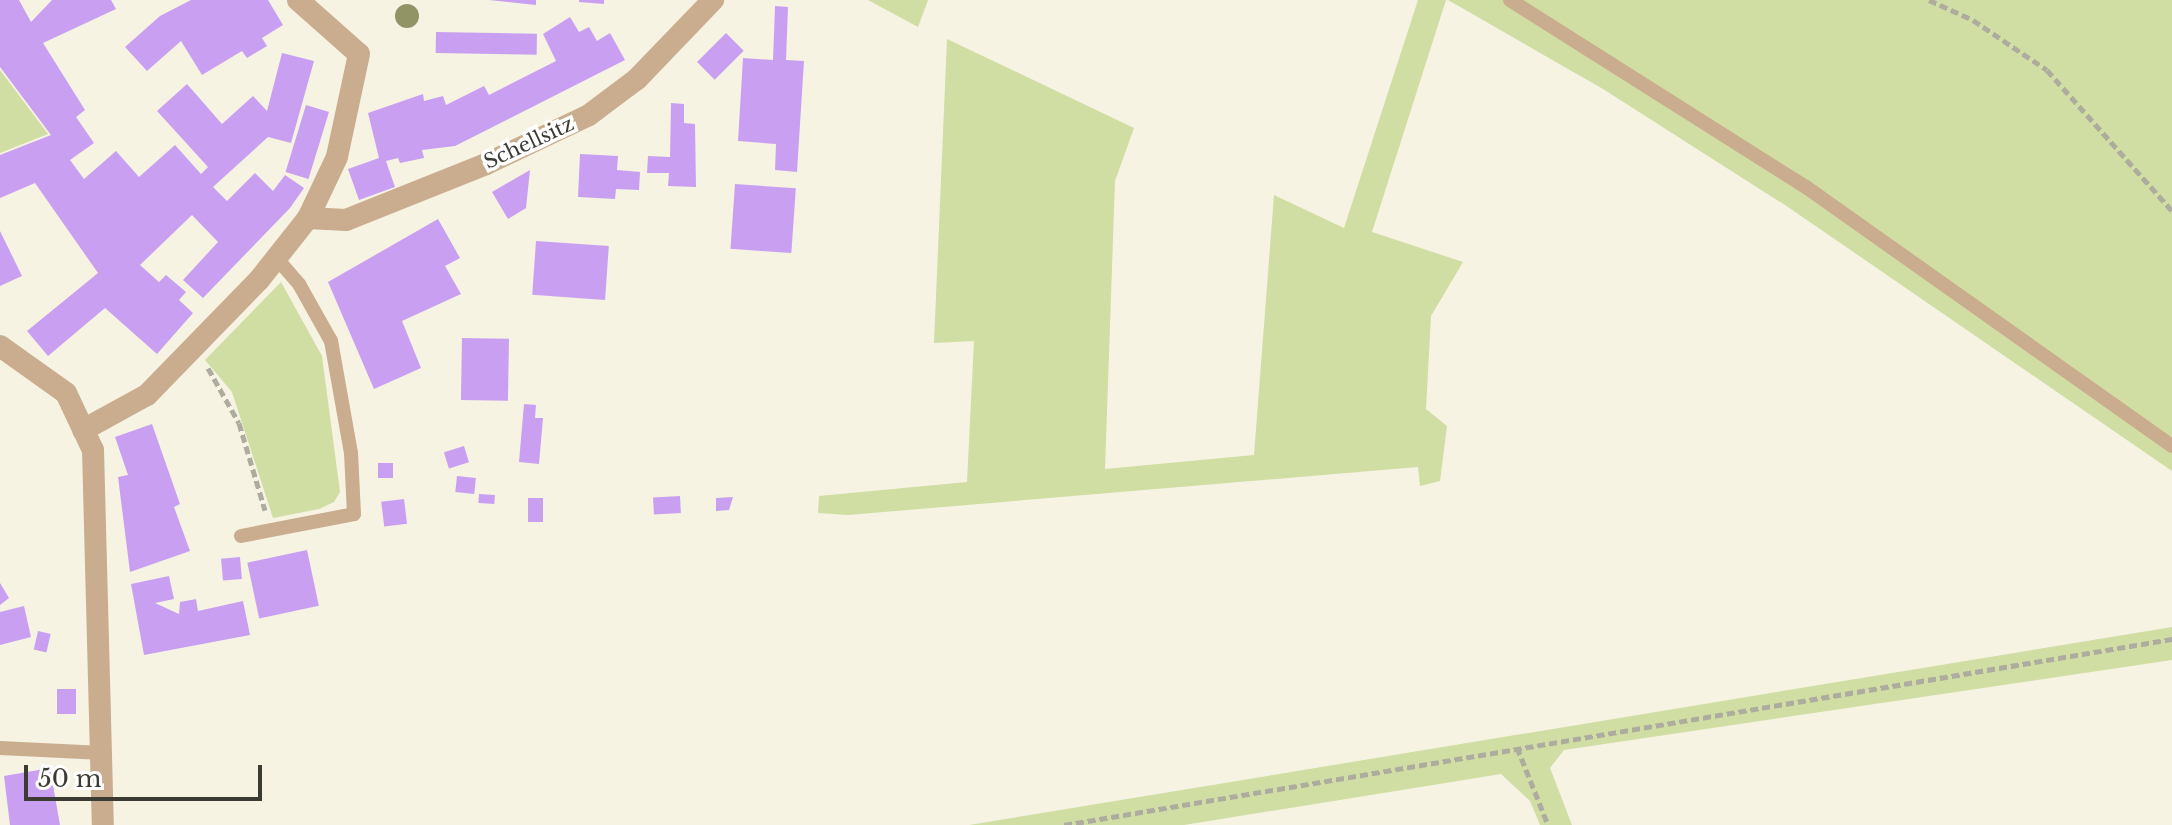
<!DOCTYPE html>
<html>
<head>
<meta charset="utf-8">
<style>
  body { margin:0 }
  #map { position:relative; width:2172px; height:825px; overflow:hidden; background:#f6f3e2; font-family:"Libre Baskerville",serif }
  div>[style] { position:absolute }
  .green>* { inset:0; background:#d0dda3 }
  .building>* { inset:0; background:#c9a0f1; transform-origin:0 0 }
  .path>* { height:5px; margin-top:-2.5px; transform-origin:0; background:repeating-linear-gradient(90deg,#aeac9f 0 8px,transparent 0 12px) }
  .service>* { height:14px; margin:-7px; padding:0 7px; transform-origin:7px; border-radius:7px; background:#caac8e }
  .minor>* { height:22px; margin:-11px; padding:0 11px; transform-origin:11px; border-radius:11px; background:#caac8e }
  .tertiary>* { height:22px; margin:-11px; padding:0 11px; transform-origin:11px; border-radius:11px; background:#caac8e }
  .trees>* { width:24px; height:24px; margin:-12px; border-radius:50%; background:#919566 }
  span { translate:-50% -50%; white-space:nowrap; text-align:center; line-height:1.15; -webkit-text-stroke:7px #fff; paint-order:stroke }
  .street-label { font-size:20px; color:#3b3a33 }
  .scale { position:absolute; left:24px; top:765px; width:238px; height:36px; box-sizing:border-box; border:4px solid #3b3a33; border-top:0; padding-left:10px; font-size:24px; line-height:28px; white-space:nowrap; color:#3b3a33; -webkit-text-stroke:6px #fff; paint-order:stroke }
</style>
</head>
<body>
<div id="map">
  <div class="green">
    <i style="clip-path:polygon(868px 0,928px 0,918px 27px)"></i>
    <i style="clip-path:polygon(1418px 0,1446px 0,1372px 232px,1463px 262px,1431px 316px,1426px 409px,1447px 426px,1440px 481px,1420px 486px,1418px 467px,848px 515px,818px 513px,819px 496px,967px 482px,974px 341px,934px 343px,947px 39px,1134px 128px,1115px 181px,1105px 469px,1254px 455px,1274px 195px,1344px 228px)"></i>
    <i style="clip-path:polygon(1448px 0,2172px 0,2172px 471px,1788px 207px,1603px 89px)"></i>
    <i style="clip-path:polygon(0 70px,48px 134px,0 153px)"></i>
    <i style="clip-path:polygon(281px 282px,322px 356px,340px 492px,334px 502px,319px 509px,273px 518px,232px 392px,205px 360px)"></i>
    <i style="clip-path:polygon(2172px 627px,2172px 660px,1564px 750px,1550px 768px,1572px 825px,1540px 825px,1530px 801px,1501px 774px,1184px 825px,969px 825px)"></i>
  </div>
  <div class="building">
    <i style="clip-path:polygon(0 0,19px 0,31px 22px,52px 0,111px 0,116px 9px,43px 43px,85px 110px,76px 117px,94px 143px,70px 160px,84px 179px,116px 151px,139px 177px,175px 145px,201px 174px,208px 167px,157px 111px,187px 84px,222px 124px,253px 96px,267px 111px,282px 53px,314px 61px,291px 143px,268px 137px,213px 187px,227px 201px,255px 173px,273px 191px,285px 175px,304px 188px,290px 208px,203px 298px,183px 280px,218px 242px,192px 215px,140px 265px,159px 282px,166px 275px,186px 292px,179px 300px,193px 313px,157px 354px,105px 308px,48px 356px,27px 331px,98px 273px,35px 183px,0 198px,0 155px,51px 135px,0 67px)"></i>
    <i style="clip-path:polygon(191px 0,268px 0,283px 25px,262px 38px,267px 46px,247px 58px,242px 51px,202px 75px,181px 41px,147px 71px,125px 47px,160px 16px)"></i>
    <i style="clip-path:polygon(489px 0,536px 0,536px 5px)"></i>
    <i style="clip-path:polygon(579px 0,604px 0,604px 4px,579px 2px)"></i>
    <i style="clip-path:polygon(775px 6px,788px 7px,786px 60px,804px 61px,797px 172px,775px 170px,776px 144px,738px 141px,743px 58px,773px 60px)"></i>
    <i style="clip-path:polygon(570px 17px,579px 32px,589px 27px,597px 41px,610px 33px,625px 60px,455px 146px,422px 150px,424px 158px,400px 163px,398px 158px,386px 161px,395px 187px,359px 200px,348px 169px,379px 158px,368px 113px,423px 94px,424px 101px,443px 96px,446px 105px,484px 86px,489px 95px,556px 61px,543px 34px)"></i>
    <i style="left:436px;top:32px;width:101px;height:21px;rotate:1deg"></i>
    <i style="left:726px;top:33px;width:25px;height:41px;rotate:45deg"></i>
    <i style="clip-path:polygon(671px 103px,684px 104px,684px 123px,695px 124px,696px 187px,668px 186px,669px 173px,647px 173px,648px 156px,670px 157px)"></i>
    <i style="left:306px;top:105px;width:24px;height:70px;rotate:17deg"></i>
    <i style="clip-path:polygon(580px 154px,618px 156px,617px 170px,640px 172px,639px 190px,616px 189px,615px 199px,578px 197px)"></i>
    <i style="clip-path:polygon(530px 170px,526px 208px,508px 219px,492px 192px)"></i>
    <i style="left:735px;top:184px;width:61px;height:65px;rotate:4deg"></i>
    <i style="clip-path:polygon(438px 219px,460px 258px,445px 266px,461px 294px,402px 321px,421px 368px,374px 389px,328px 282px)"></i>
    <i style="clip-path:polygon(0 231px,22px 276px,0 286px)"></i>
    <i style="left:536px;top:241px;width:73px;height:54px;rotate:4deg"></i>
    <i style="left:462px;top:338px;width:47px;height:62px;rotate:1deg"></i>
    <i style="clip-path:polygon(524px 404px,536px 405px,535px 418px,543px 418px,539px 464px,519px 462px)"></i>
    <i style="clip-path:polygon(152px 424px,180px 504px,174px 507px,190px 551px,130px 572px,118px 477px,128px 475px,115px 437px)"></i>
    <i style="left:464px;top:446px;width:17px;height:21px;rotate:73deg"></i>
    <i style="left:378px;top:463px;width:15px;height:15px"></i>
    <i style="left:457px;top:476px;width:19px;height:16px;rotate:6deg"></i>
    <i style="left:479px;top:494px;width:16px;height:9px;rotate:4deg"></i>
    <i style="left:680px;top:496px;width:17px;height:27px;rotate:87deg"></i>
    <i style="clip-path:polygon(733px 497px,729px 510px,716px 511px,716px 498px)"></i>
    <i style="left:528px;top:498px;width:15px;height:24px"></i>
    <i style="left:404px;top:499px;width:25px;height:23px;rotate:83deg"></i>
    <i style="left:307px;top:550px;width:57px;height:61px;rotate:78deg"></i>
    <i style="left:240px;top:557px;width:22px;height:19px;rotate:85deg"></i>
    <i style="clip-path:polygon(169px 576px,174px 599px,155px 603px,179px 614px,180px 602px,196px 599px,198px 611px,243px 601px,250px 635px,144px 655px,131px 584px)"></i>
    <i style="clip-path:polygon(0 583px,9px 598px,0 605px)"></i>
    <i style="clip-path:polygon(24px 606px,31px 637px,0 645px,0 612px)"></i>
    <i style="left:38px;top:631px;width:13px;height:19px;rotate:13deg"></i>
    <i style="left:57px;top:689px;width:19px;height:25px"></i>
    <i style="clip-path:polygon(50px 768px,60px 825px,10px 825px,4px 776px)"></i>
  </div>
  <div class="path">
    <i style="left:1929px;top:0;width:48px;rotate:24.4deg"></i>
    <i style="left:1973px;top:20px;width:89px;rotate:34deg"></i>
    <i style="left:2047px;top:70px;width:188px;rotate:48.4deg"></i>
    <i style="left:208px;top:368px;width:63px;rotate:60.6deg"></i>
    <i style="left:239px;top:423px;width:91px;rotate:73.4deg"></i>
    <i style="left:1517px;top:747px;width:84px;rotate:68.3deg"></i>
    <i style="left:1064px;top:825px;width:1124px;rotate:-9.53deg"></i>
  </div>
  <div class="service">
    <i style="left:1510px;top:0;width:350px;rotate:32.3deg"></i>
    <i style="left:1806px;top:187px;width:448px;rotate:35.3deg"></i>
    <i style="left:241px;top:536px;width:115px;rotate:-11deg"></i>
    <i style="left:354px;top:514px;width:61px;rotate:-92.8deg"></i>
    <i style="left:351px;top:453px;width:114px;rotate:-100.1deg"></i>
    <i style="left:331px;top:341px;width:65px;rotate:-119.3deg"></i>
    <i style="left:299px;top:284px;width:35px;rotate:-131deg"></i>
    <i style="left:0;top:748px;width:103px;rotate:2.8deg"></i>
  </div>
  <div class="minor">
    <i style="left:298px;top:0;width:81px;rotate:41.5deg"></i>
    <i style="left:359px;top:54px;width:105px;rotate:102.1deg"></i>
    <i style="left:337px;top:157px;width:68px;rotate:115.4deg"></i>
    <i style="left:83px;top:430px;width:73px;rotate:-28.7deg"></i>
    <i style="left:147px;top:395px;width:161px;rotate:-45.8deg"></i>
    <i style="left:259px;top:280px;width:79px;rotate:-51.7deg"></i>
    <i style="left:308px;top:218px;width:38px;rotate:3deg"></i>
    <i style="left:346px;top:220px;width:151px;rotate:-21.8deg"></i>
    <i style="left:486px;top:164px;width:114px;rotate:-25.4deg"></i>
    <i style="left:589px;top:115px;width:60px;rotate:-36.9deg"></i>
    <i style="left:637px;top:79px;width:110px;rotate:-46.1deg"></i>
  </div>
  <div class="tertiary">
    <i style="left:0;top:346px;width:81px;rotate:35.5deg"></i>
    <i style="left:66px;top:393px;width:63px;rotate:64.7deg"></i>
    <i style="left:93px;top:450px;width:375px;rotate:88.5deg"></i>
  </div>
  <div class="trees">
    <i style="left:407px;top:16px"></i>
  </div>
  <div class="street-label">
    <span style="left:529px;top:143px;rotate:-25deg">Schellsitz</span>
  </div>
  <div class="scale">50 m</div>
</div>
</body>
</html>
